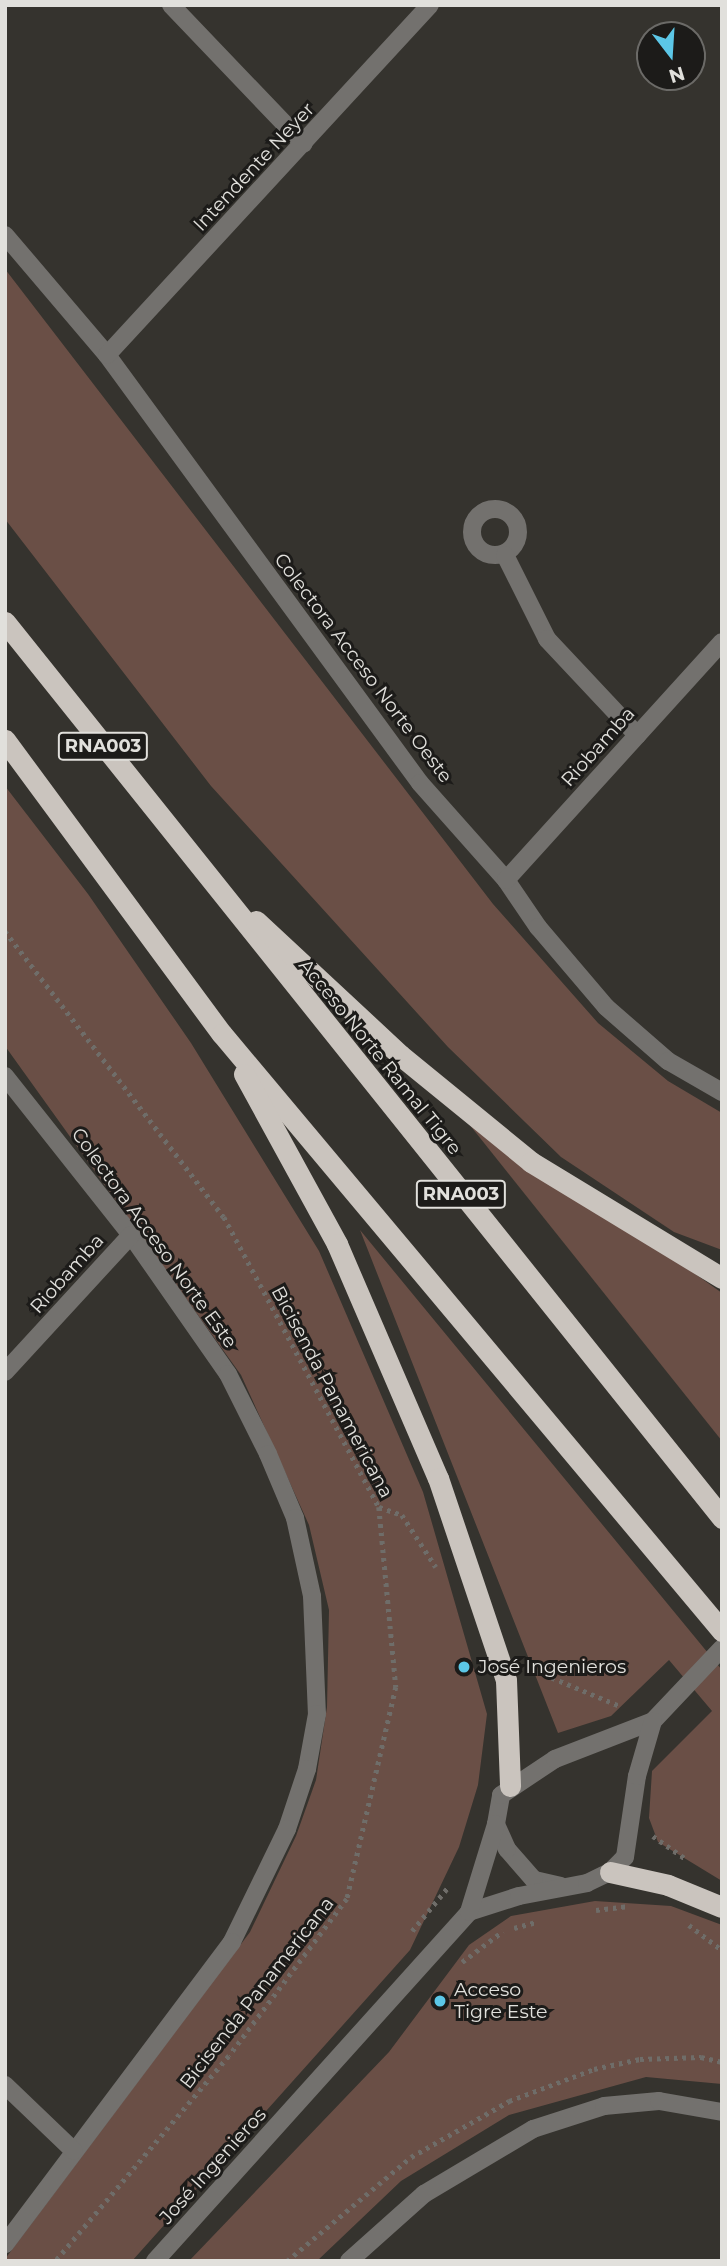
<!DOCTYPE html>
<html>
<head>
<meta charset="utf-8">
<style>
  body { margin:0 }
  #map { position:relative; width:727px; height:2266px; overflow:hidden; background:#35332e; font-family:Montserrat,sans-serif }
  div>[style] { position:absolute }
  .green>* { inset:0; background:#6a4f46 }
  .path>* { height:4.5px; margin-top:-2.25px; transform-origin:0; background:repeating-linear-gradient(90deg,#6f6d69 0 3.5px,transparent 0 8.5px) }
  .minor>* { height:18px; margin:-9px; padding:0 9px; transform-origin:9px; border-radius:9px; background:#73716e }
  .minor>.ring { margin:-9px; padding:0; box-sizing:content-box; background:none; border:18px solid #73716e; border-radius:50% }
  .highway>* { height:21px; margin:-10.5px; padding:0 10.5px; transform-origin:10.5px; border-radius:10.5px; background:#cac4be }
  .dots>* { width:19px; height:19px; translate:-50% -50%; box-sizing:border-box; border:4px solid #1c1b19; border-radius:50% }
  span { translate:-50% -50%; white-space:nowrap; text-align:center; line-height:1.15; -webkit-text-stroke:6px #1c1b19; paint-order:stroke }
  .shield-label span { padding:2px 5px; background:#1c1b19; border:2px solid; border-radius:5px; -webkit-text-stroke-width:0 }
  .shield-label { font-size:18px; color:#e1e0dc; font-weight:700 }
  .street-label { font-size:19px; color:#e1e0dc }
  .poi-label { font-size:19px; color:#e1e0dc }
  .left { translate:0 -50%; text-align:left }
  .frame { position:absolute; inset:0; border:7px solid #e1e0dc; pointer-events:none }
  .north { position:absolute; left:636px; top:21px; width:70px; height:70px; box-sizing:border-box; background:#1c1b19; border:2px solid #6b6a67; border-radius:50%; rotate:163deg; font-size:19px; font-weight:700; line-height:28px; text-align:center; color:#e1e0dc }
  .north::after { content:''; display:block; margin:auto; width:24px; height:32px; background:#5cc7e7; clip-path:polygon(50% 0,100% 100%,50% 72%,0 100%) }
</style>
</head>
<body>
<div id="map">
  <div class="green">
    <i style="clip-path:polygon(5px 269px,493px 904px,598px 1023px,668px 1081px,722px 1113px,722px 1250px,674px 1232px,561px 1157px,448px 1047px,211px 786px,5px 519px)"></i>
    <i style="clip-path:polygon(5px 786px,88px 894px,191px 1043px,319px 1251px,423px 1492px,487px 1714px,478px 1785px,459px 1847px,410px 1950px,132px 2261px,5px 2259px,250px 1932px,296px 1836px,316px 1780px,327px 1707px,329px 1610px,309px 1525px,241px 1375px,5px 1046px)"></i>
    <i style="clip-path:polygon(449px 1099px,722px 1293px,722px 1441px)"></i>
    <i style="clip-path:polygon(360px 1230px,722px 1670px,722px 1881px,658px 1842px,649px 1818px,652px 1771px,712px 1711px,669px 1660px,611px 1716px,558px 1733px)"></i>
    <i style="clip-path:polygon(595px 1901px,671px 1906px,722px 1925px,722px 2084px,646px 2077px,509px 2115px,401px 2181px,317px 2261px,189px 2261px,389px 2052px,469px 1945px,511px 1916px)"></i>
  </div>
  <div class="path">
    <i style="left:5px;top:931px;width:360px;rotate:52.6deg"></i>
    <i style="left:224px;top:1217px;width:329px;rotate:61.9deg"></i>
    <i style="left:379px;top:1507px;width:181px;rotate:84.6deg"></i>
    <i style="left:396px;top:1687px;width:218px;rotate:103deg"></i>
    <i style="left:347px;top:1899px;width:196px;rotate:126.9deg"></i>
    <i style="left:229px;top:2056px;width:268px;rotate:130.2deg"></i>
    <i style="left:379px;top:1507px;width:24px;rotate:19deg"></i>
    <i style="left:402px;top:1515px;width:62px;rotate:56.8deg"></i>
    <i style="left:536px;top:1671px;width:91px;rotate:22.6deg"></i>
    <i style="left:653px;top:1836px;width:40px;rotate:34.9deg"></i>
    <i style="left:596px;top:1910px;width:33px;rotate:-7deg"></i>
    <i style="left:689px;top:1925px;width:41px;rotate:37.1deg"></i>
    <i style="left:514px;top:1928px;width:23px;rotate:-15deg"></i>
    <i style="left:412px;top:1931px;width:58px;rotate:-50.6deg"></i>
    <i style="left:462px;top:1962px;width:51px;rotate:-37.1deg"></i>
    <i style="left:287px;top:2261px;width:162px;rotate:-40deg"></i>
    <i style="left:411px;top:2157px;width:113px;rotate:-29.7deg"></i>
    <i style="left:509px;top:2101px;width:91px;rotate:-20.6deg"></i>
    <i style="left:594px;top:2069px;width:47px;rotate:-12.3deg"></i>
    <i style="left:640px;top:2059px;width:61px;rotate:-1.9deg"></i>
    <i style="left:701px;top:2057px;width:22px;rotate:13deg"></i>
  </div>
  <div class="minor">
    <i style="left:171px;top:5px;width:192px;rotate:46.3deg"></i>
    <i style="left:5px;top:235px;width:157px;rotate:49.6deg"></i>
    <i style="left:107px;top:355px;width:530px;rotate:53.82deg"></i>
    <i style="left:420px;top:783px;width:130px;rotate:48.4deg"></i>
    <i style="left:506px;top:880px;width:57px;rotate:55.8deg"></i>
    <i style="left:538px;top:927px;width:105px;rotate:49.6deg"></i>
    <i style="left:606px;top:1007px;width:82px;rotate:41.1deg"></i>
    <i style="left:668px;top:1061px;width:62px;rotate:29.9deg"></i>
    <i style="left:107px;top:355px;width:476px;rotate:-47.3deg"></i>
    <i class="ring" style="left:472px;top:509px;width:28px;height:28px"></i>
    <i style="left:505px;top:555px;width:94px;rotate:63.4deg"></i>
    <i style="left:547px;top:639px;width:132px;rotate:46.8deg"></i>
    <i style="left:506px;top:880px;width:321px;rotate:-47.8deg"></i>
    <i style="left:5px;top:1076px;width:203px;rotate:51.6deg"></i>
    <i style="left:131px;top:1235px;width:169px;rotate:55.1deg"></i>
    <i style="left:228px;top:1374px;width:89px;rotate:63.4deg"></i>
    <i style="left:268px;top:1454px;width:69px;rotate:67.1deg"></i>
    <i style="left:295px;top:1518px;width:80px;rotate:77.7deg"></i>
    <i style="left:312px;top:1596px;width:118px;rotate:87.6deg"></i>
    <i style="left:317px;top:1714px;width:56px;rotate:100.3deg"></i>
    <i style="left:307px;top:1769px;width:63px;rotate:108.4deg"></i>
    <i style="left:287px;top:1829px;width:126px;rotate:116deg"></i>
    <i style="left:232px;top:1942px;width:378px;rotate:126.9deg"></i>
    <i style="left:5px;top:1372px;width:186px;rotate:-47.4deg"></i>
    <i style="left:561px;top:1886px;width:28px;rotate:-167deg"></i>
    <i style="left:534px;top:1880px;width:41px;rotate:-131.1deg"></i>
    <i style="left:507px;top:1849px;width:27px;rotate:-114deg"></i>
    <i style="left:496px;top:1824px;width:29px;rotate:-80deg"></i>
    <i style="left:501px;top:1795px;width:65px;rotate:-33.7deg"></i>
    <i style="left:555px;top:1759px;width:105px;rotate:-21.2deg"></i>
    <i style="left:653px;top:1721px;width:100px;rotate:-46.6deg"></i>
    <i style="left:469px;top:1912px;width:52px;rotate:-17.7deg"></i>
    <i style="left:519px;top:1896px;width:69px;rotate:-10.8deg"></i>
    <i style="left:587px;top:1883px;width:25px;rotate:-26deg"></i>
    <i style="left:610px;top:1872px;width:21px;rotate:-45deg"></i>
    <i style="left:625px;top:1857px;width:82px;rotate:-81.6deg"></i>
    <i style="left:637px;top:1776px;width:57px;rotate:-73.8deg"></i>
    <i style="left:5px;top:2085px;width:95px;rotate:43.7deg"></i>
    <i style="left:155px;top:2261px;width:469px;rotate:-48deg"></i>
    <i style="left:469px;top:1912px;width:92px;rotate:-72.9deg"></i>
    <i style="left:349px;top:2261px;width:101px;rotate:-41.8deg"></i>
    <i style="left:424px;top:2194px;width:127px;rotate:-30.8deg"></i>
    <i style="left:533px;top:2129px;width:75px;rotate:-17.9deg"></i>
    <i style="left:604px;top:2106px;width:55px;rotate:-5.2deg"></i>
    <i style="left:659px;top:2101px;width:64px;rotate:9.9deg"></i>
  </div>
  <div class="highway">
    <i style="left:5px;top:622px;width:1148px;rotate:51.33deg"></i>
    <i style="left:5px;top:740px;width:365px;rotate:53.6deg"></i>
    <i style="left:222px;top:1034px;width:779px;rotate:50.05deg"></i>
    <i style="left:256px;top:921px;width:197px;rotate:42.9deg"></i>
    <i style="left:400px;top:1055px;width:169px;rotate:39.2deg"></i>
    <i style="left:531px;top:1162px;width:223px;rotate:31.3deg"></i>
    <i style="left:244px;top:1074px;width:194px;rotate:61.3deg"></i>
    <i style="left:337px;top:1244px;width:255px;rotate:66.7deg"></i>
    <i style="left:438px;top:1478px;width:213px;rotate:71.4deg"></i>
    <i style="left:506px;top:1680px;width:106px;rotate:87.8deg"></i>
    <i style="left:610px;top:1872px;width:59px;rotate:12.6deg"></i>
    <i style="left:668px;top:1885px;width:58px;rotate:22.2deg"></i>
  </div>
  <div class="dots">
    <i style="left:464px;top:1667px;background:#5cc7e7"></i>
    <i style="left:440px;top:2001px;background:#5cc7e7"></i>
  </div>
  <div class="shield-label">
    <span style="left:103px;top:746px">RNA003</span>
    <span style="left:461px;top:1194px">RNA003</span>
  </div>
  <div class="street-label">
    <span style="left:254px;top:167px;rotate:-47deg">Intendente Neyer</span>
    <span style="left:363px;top:668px;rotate:53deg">Colectora Acceso Norte Oeste</span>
    <span style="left:598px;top:747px;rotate:-48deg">Riobamba</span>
    <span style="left:380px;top:1057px;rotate:51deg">Acceso Norte Ramal Tigre</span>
    <span style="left:154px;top:1238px;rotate:54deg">Colectora Acceso Norte Este</span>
    <span style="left:67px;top:1274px;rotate:-48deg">Riobamba</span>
    <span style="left:332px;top:1392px;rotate:62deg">Bicisenda Panamericana</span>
    <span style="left:257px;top:1993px;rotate:-52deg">Bicisenda Panamericana</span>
    <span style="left:213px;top:2166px;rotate:-48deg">José Ingenieros</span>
  </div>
  <div class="poi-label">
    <span class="left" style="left:478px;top:1667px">José Ingenieros</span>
    <span class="left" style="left:454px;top:2001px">Acceso<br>Tigre Este</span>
  </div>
  <div class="frame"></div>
  <div class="north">N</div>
</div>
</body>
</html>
